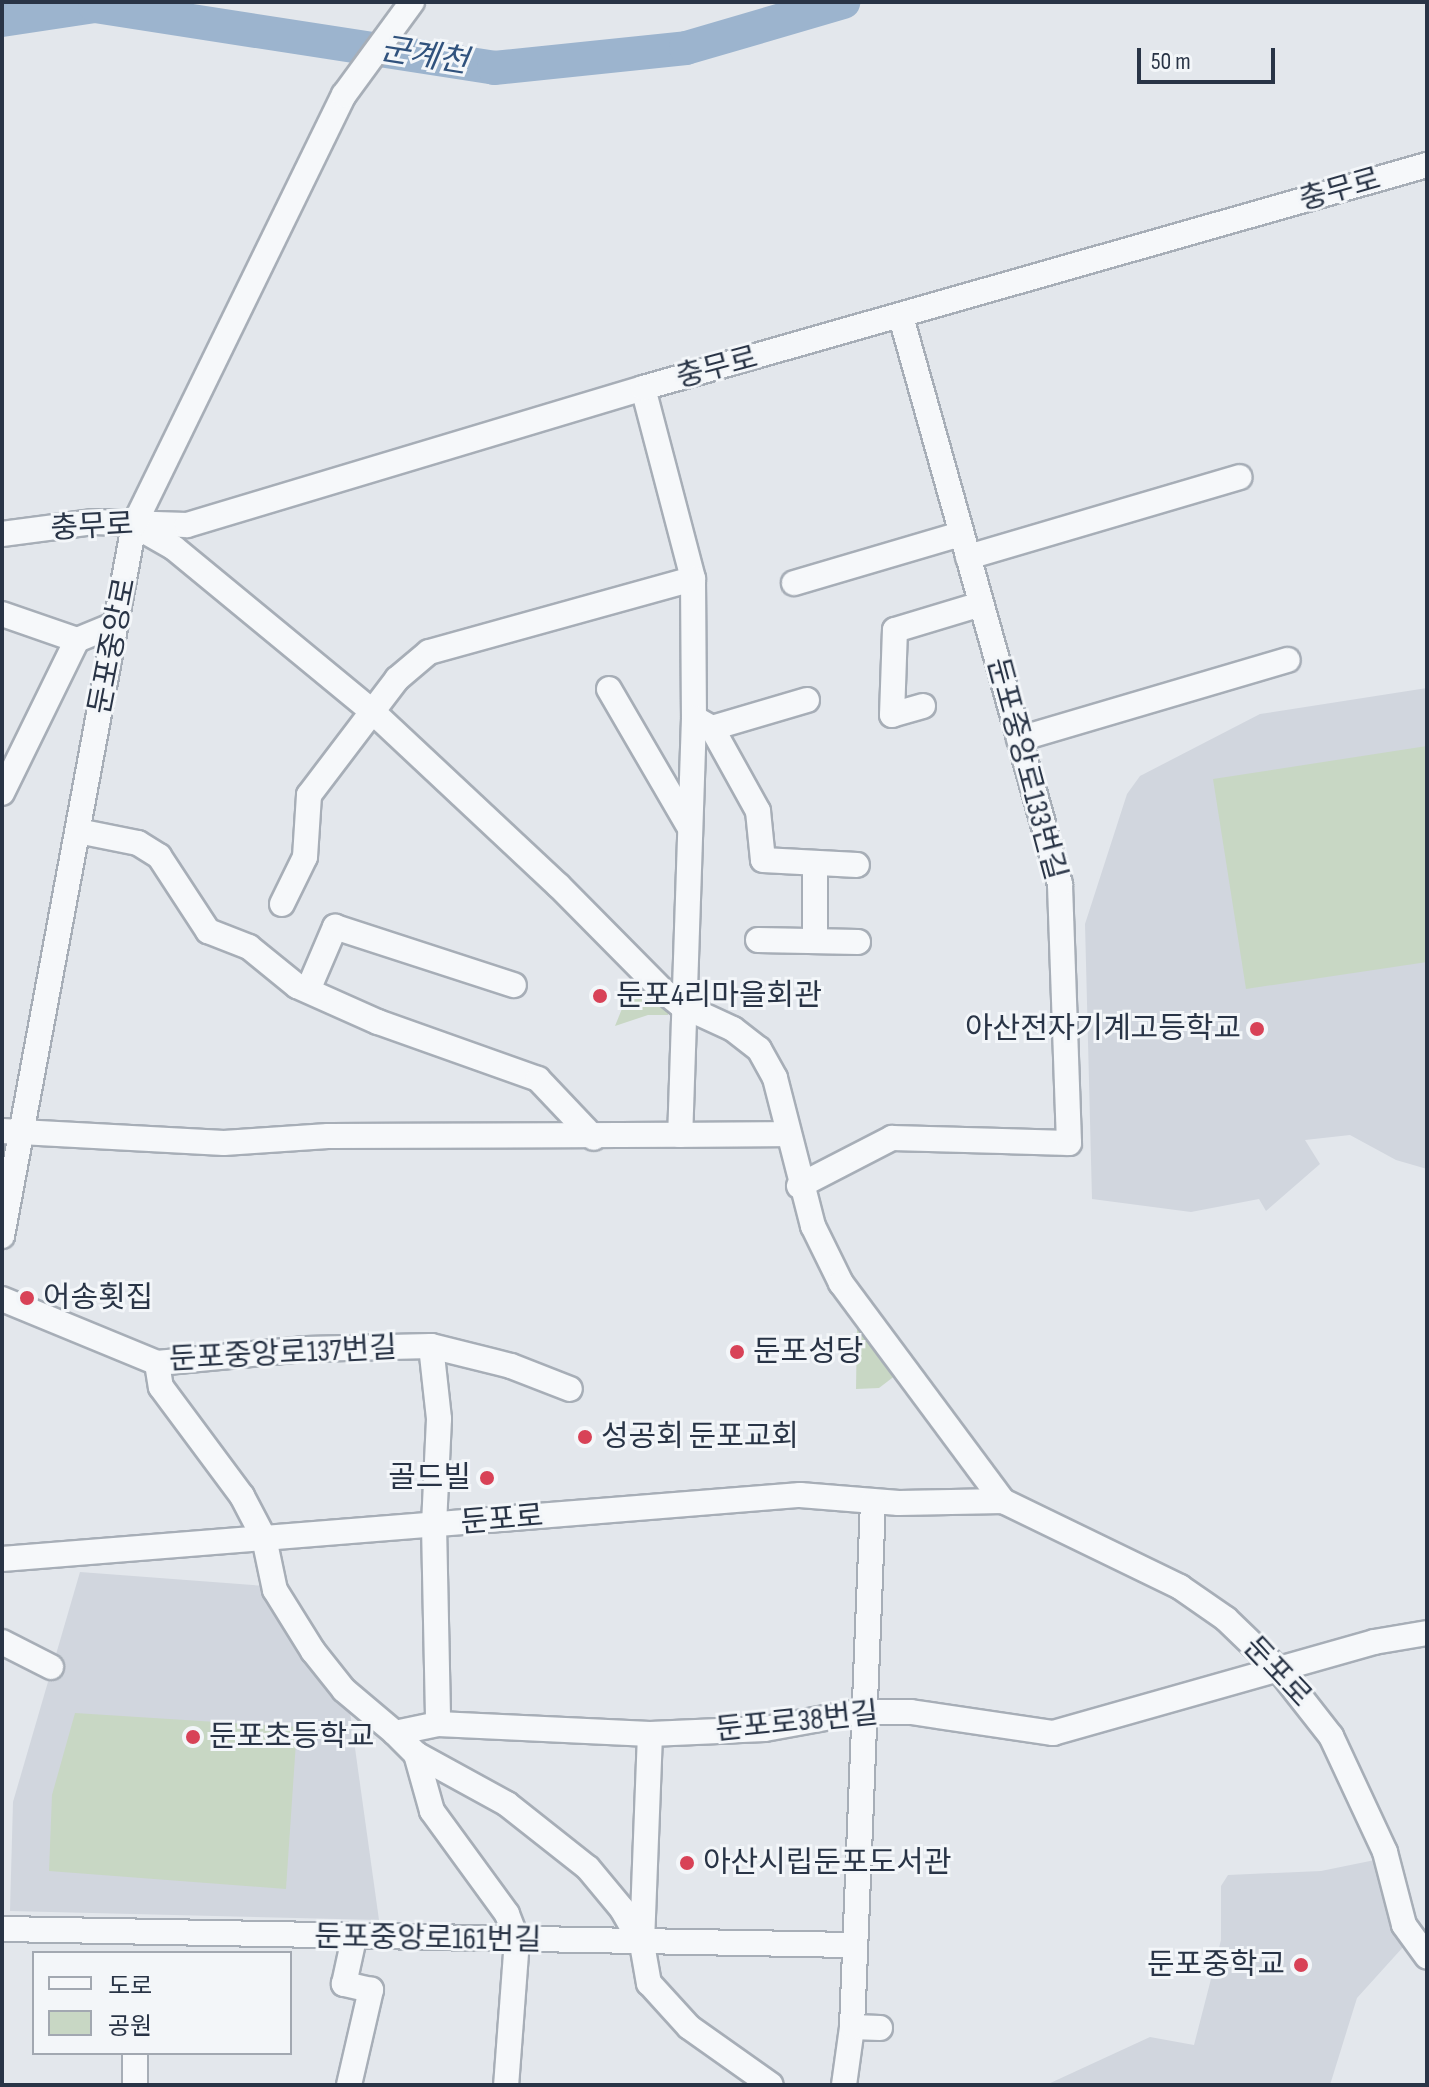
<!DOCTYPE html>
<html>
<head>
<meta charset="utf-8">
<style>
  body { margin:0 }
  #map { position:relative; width:1429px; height:2087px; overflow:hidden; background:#e3e7ec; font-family:"Sofia Sans Condensed","Noto Sans KR",sans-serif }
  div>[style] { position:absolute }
  .built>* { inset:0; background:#d1d6de }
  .green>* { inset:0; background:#c8d7c4 }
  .river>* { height:34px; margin:-17px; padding:0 17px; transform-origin:17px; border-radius:17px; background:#9cb4ce }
  .roads { filter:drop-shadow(2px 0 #a7aeb7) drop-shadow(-2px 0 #a7aeb7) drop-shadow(0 2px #a7aeb7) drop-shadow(0 -2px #a7aeb7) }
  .minor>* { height:24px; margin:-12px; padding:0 12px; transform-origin:12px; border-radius:12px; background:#f6f8fa }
  .dots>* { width:22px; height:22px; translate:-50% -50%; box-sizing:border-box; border:4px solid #f3f6f9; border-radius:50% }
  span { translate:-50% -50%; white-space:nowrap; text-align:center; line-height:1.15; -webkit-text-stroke:6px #f3f6f9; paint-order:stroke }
  .street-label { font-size:30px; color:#293446 }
  .poi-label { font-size:30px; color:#293446 }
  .left { translate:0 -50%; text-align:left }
  .right { translate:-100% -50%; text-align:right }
  .water-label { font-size:32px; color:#30527d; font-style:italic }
  .frame { position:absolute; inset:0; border:4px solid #293446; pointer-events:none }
  .legend { position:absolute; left:32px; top:1951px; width:260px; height:104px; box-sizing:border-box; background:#f3f6f9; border:2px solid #a2a8b1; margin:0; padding:10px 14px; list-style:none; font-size:24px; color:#293446 }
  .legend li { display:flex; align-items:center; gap:16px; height:40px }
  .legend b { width:40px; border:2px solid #a2a8b1 }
  .scale { position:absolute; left:1137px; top:48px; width:138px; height:36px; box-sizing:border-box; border:4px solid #293446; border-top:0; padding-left:10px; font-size:24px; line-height:28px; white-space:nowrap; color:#293446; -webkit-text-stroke:6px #f3f6f9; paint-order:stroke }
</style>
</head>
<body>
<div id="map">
  <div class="built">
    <i style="clip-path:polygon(1427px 688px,1427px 1169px,1396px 1160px,1350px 1135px,1305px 1140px,1320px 1164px,1266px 1211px,1259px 1199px,1191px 1212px,1092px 1199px,1085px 924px,1127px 794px,1140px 776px,1260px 714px)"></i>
    <i style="clip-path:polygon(80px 1572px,265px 1586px,349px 1705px,379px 1920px,10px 1911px,13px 1802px)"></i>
    <i style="clip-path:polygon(1375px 1860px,1392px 1924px,1404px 1946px,1357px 1998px,1330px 2085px,1046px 2085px,1150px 2037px,1194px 2045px,1221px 1940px,1221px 1886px,1228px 1875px,1321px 1871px)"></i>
  </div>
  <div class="green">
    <i style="clip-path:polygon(1427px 746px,1427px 962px,1246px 989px,1213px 779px)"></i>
    <i style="clip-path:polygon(634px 979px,669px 1006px,668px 1015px,648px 1015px,615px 1026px)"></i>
    <i style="clip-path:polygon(857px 1326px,896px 1375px,879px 1388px,856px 1389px)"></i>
    <i style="clip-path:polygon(75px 1713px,297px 1727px,286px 1889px,49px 1871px,52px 1795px)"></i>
  </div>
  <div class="river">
    <i style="left:2px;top:20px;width:94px;rotate:-8.6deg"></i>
    <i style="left:95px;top:6px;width:404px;rotate:8.8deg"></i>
    <i style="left:494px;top:68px;width:193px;rotate:-5.9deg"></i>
    <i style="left:686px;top:48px;width:164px;rotate:-16.3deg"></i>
  </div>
  <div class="roads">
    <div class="minor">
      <i style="left:643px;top:388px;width:197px;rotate:75.3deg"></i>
      <i style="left:693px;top:579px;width:139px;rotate:89.6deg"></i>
      <i style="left:694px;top:718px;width:417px;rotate:91.9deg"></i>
      <i style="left:680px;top:1135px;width:107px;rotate:-0.5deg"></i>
      <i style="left:134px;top:525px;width:46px;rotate:29.9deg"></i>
      <i style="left:174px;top:548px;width:259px;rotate:39.5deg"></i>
      <i style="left:374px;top:713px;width:252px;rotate:43.1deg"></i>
      <i style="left:558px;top:885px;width:146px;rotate:45.3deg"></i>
      <i style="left:661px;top:989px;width:26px;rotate:39deg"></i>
      <i style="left:681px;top:1005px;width:57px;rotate:24.8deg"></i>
      <i style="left:733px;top:1029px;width:33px;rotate:38deg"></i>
      <i style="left:759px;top:1049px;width:33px;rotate:61deg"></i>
      <i style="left:775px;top:1078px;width:153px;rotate:75.6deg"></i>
      <i style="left:813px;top:1226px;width:64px;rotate:63.8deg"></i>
      <i style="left:841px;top:1283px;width:272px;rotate:53.4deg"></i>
      <i style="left:1003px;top:1501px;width:197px;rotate:25.9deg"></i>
      <i style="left:1180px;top:1587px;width:56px;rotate:34.8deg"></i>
      <i style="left:1226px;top:1619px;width:75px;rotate:43.9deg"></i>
      <i style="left:1280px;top:1671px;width:83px;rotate:51.9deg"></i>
      <i style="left:1331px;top:1736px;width:128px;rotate:65deg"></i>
      <i style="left:1385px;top:1852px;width:75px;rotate:75.4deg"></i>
      <i style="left:1404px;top:1925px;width:39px;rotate:54deg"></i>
      <i style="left:2px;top:534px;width:92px;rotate:-7.5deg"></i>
      <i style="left:93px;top:522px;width:94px;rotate:1.8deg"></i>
      <i style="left:187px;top:525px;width:476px;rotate:-16.7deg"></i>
      <i style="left:643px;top:388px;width:815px;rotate:-15.88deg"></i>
      <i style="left:968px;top:557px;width:283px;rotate:-16.4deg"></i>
      <i style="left:794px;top:583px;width:174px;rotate:-16.4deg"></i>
      <i style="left:2px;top:614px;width:79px;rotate:19.1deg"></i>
      <i style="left:609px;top:689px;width:157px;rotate:59.8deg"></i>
      <i style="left:923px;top:706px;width:32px;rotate:164deg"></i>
      <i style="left:892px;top:715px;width:85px;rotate:-88deg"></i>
      <i style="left:895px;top:630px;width:90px;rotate:-16.8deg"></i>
      <i style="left:694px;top:718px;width:21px;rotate:29deg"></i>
      <i style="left:712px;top:728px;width:95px;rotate:61deg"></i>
      <i style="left:758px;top:811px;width:49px;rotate:84.2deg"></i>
      <i style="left:763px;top:860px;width:94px;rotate:3deg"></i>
      <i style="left:712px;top:728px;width:99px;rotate:-16.4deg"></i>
      <i style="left:1019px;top:739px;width:280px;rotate:-16.4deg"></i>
      <i style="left:2px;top:793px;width:170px;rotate:-63.9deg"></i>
      <i style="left:77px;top:640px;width:42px;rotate:-22.3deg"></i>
      <i style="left:78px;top:831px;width:61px;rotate:11.3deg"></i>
      <i style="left:138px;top:843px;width:25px;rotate:32deg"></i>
      <i style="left:159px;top:856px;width:90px;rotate:56.8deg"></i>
      <i style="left:208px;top:931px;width:44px;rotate:21.3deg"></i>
      <i style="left:249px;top:947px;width:62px;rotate:39.1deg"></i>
      <i style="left:297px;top:986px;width:89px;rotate:24deg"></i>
      <i style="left:378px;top:1022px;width:170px;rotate:19.6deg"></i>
      <i style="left:538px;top:1079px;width:81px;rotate:46.5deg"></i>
      <i style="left:282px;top:904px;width:52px;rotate:-63.9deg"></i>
      <i style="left:305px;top:857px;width:62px;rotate:-86.3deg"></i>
      <i style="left:309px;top:795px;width:146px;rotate:-52.8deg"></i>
      <i style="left:397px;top:679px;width:42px;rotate:-40.2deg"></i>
      <i style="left:429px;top:652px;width:274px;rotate:-15.5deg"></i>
      <i style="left:758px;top:940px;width:100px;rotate:1.1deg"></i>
      <i style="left:815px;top:941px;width:78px;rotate:-90deg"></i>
      <i style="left:308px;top:990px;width:69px;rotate:-66.8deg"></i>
      <i style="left:335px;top:927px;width:188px;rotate:18deg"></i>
      <i style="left:2px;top:1131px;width:222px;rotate:3.1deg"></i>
      <i style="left:224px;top:1143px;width:104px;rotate:-3.9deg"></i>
      <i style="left:328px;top:1136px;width:352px;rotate:-0.2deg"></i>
      <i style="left:799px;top:1186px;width:105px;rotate:-27.3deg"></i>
      <i style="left:892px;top:1138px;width:177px;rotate:1.6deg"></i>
      <i style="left:1069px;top:1143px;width:259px;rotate:-92deg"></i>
      <i style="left:1060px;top:884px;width:589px;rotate:-105.66deg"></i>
      <i style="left:2px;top:1236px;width:723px;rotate:-79.48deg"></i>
      <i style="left:134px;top:525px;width:479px;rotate:-64deg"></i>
      <i style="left:344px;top:95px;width:115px;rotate:-53.8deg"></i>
      <i style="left:2px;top:1299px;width:168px;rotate:22.4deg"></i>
      <i style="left:157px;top:1363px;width:150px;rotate:-5.4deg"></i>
      <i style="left:306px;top:1349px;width:125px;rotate:-1.4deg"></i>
      <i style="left:431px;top:1346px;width:82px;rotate:14deg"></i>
      <i style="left:511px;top:1366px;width:63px;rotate:21.3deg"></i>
      <i style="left:431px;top:1346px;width:73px;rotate:83.7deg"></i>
      <i style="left:439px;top:1419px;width:106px;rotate:92.7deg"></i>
      <i style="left:434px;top:1525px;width:199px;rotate:88.8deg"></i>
      <i style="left:157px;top:1363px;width:24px;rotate:81deg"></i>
      <i style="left:161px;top:1387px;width:136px;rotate:53.4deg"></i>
      <i style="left:242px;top:1496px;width:47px;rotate:62.4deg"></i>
      <i style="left:264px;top:1538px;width:53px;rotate:78.1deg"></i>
      <i style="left:275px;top:1590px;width:72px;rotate:58.1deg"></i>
      <i style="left:313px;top:1651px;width:50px;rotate:51.5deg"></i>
      <i style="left:344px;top:1690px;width:67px;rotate:40.1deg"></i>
      <i style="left:395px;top:1733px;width:44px;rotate:-11.8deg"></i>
      <i style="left:438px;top:1724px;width:212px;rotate:2.7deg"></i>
      <i style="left:650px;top:1734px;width:115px;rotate:-2.5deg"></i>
      <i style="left:765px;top:1729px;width:95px;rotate:-10.4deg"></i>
      <i style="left:858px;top:1712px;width:53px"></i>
      <i style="left:911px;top:1712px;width:144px;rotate:8.4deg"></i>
      <i style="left:1053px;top:1733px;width:334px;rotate:-15.8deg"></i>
      <i style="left:1374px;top:1642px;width:54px;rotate:-9.6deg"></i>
      <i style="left:2px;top:1559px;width:801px;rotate:-4.59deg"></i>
      <i style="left:800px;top:1495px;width:99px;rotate:4.6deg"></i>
      <i style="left:899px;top:1503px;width:104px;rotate:-1.1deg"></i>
      <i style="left:2px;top:1642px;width:55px;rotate:27deg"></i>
      <i style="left:395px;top:1733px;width:30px;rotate:45deg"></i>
      <i style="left:416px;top:1754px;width:59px;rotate:74.3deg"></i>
      <i style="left:432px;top:1811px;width:127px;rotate:53.9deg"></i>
      <i style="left:507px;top:1914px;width:28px;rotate:69deg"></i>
      <i style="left:517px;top:1940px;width:145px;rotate:94.3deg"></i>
      <i style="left:650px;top:1734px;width:210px;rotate:92.2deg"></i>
      <i style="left:642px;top:1944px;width:40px;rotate:80deg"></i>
      <i style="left:649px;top:1983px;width:59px;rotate:47.7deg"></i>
      <i style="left:689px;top:2027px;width:100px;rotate:35.3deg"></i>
      <i style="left:416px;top:1754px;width:104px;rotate:28.8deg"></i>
      <i style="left:507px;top:1804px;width:103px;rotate:38.3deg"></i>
      <i style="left:588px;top:1868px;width:53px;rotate:50.3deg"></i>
      <i style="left:622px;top:1909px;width:40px;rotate:60.3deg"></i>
      <i style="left:2px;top:1929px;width:852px;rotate:1.08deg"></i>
      <i style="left:852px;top:2027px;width:28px;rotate:2deg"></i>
      <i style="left:135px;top:2085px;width:32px;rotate:-90deg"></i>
      <i style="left:349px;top:2085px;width:98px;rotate:-77deg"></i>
      <i style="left:371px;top:1990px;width:28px;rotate:-167deg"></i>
      <i style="left:344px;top:1984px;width:47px;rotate:-77.7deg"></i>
      <i style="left:844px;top:2085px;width:59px;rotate:-82.1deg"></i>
      <i style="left:852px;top:2027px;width:526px;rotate:-87.71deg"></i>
    </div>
  </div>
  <div class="dots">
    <i style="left:600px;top:996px;background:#d84257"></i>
    <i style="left:1257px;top:1029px;background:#d84257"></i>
    <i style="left:27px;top:1298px;background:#d84257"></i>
    <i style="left:737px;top:1352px;background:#d84257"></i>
    <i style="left:585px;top:1437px;background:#d84257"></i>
    <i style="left:487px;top:1478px;background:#d84257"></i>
    <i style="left:193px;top:1737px;background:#d84257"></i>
    <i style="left:687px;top:1863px;background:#d84257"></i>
    <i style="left:1301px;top:1965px;background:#d84257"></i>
  </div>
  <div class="street-label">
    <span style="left:1340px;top:190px;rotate:-16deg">충무로</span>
    <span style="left:717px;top:368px;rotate:-15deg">충무로</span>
    <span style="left:92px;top:527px;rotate:-3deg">충무로</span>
    <span style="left:113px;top:646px;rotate:-79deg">둔포중앙로</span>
    <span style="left:1026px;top:769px;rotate:75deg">둔포중앙로133번길</span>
    <span style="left:283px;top:1354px;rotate:-3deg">둔포중앙로137번길</span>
    <span style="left:502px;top:1520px;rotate:-5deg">둔포로</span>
    <span style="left:1277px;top:1672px;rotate:47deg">둔포로</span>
    <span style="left:797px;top:1722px;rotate:-6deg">둔포로38번길</span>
    <span style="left:428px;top:1939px;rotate:1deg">둔포중앙로161번길</span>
  </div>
  <div class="poi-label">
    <span class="left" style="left:616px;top:996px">둔포4리마을회관</span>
    <span class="right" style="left:1241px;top:1029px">아산전자기계고등학교</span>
    <span class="left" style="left:43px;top:1298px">어송횟집</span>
    <span class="left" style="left:753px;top:1352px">둔포성당</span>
    <span class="left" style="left:601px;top:1437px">성공회 둔포교회</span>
    <span class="right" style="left:471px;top:1478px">골드빌</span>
    <span class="left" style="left:209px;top:1737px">둔포초등학교</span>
    <span class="left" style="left:703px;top:1863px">아산시립둔포도서관</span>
    <span class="right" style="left:1285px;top:1965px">둔포중학교</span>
  </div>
  <div class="water-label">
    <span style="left:424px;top:57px;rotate:9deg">군계천</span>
  </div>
  <div class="frame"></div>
  <ul class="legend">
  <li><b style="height:10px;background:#f6f8fa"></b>도로</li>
  <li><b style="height:22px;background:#c8d7c4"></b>공원</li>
  </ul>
  <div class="scale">50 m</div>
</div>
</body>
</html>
